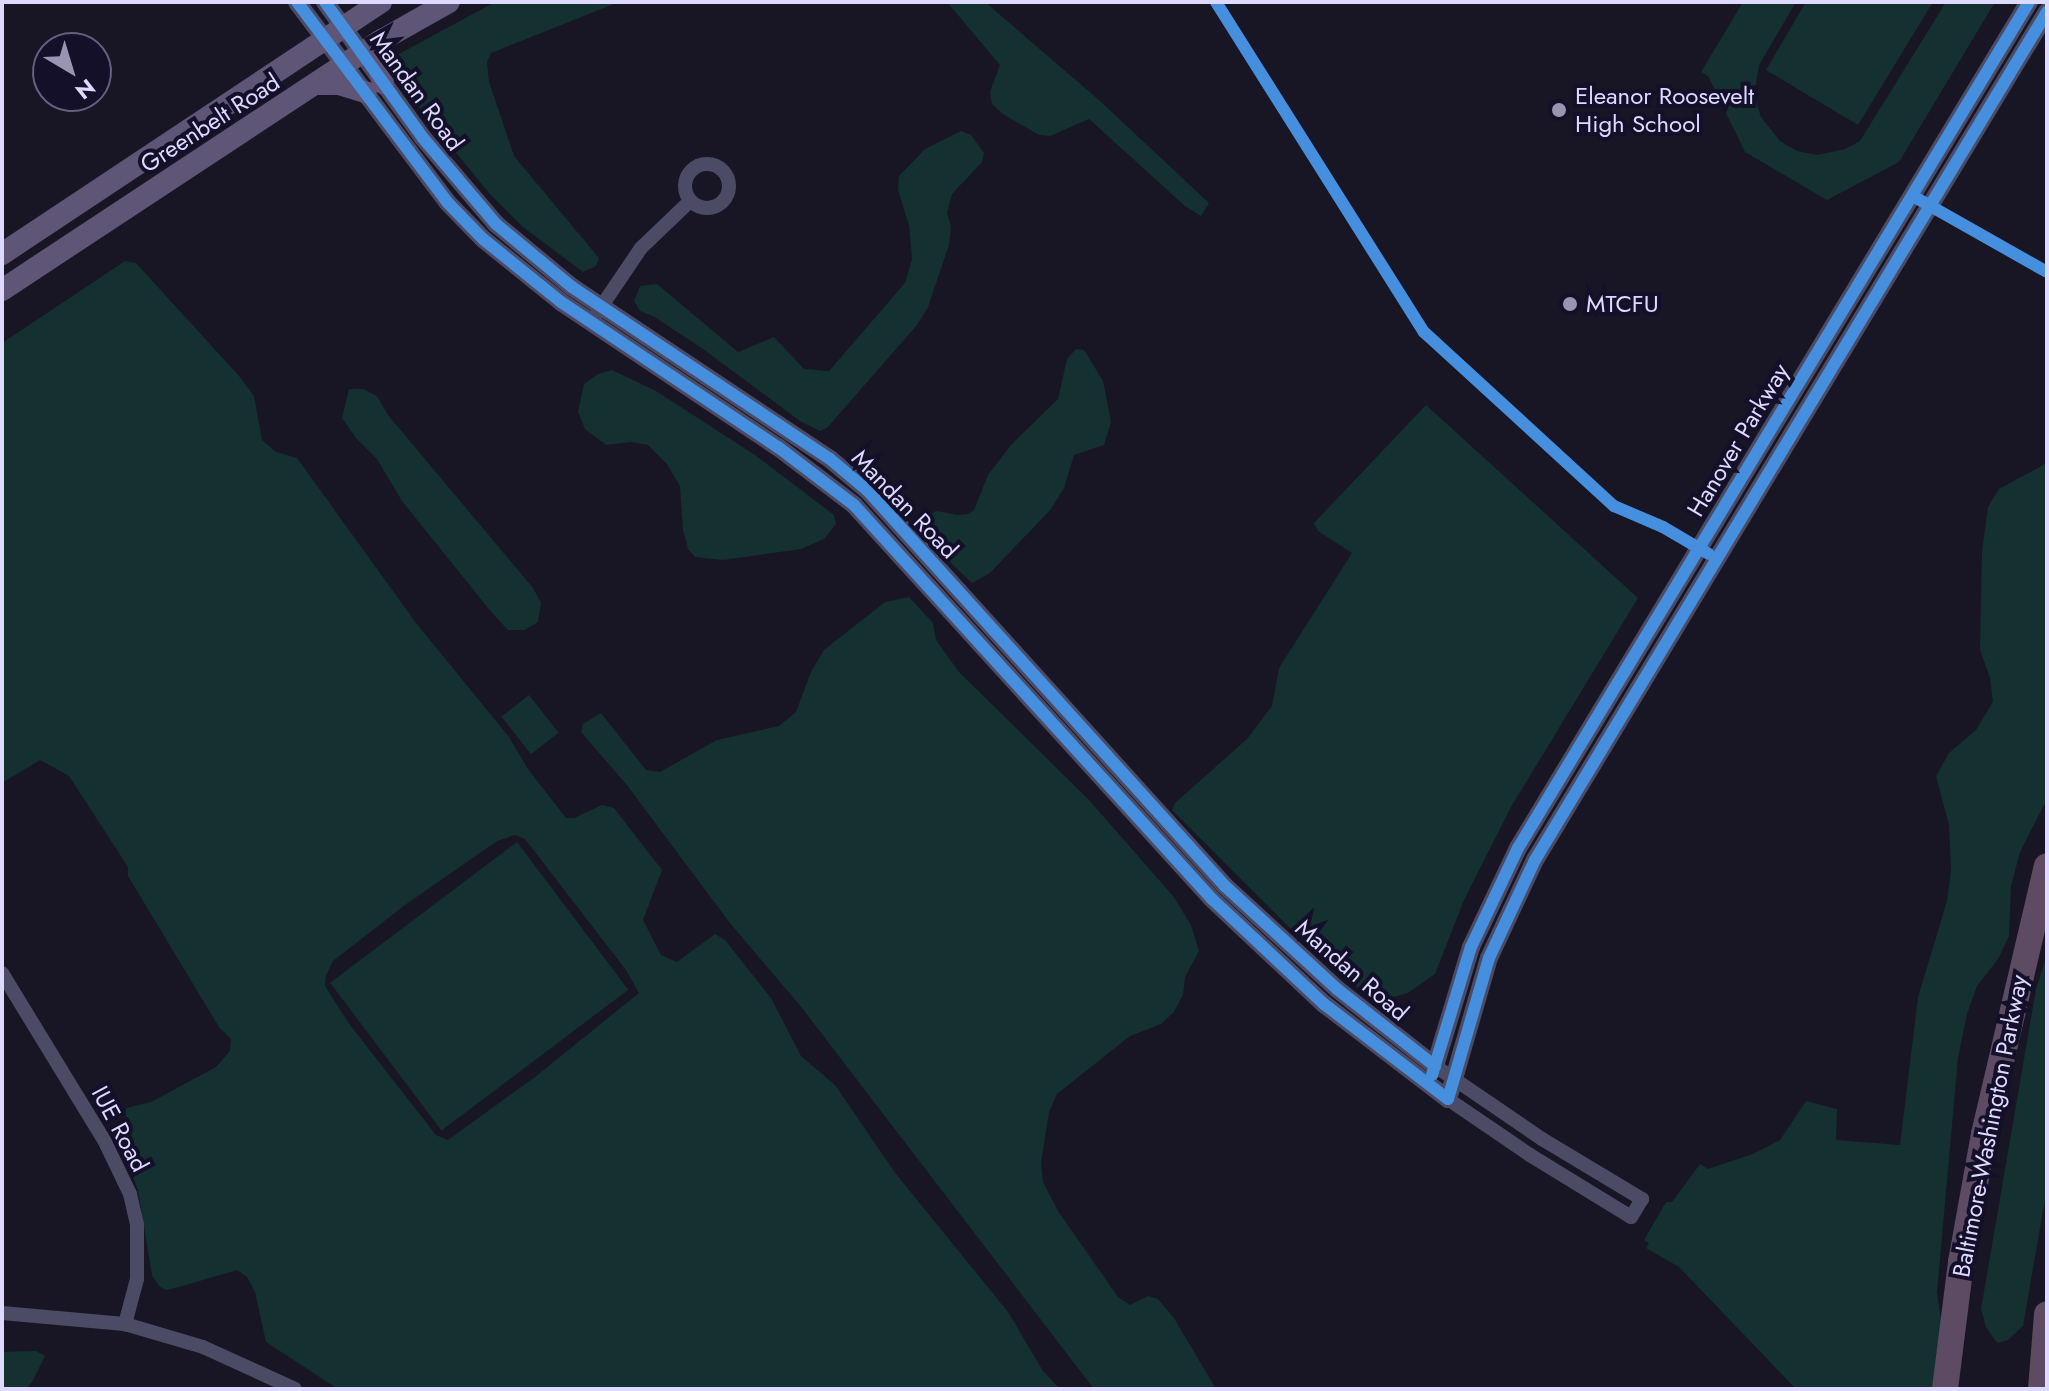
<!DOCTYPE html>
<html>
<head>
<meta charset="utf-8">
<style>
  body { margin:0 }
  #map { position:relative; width:2049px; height:1391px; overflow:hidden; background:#181624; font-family:Jost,sans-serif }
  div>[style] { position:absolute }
  .green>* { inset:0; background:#143030; transform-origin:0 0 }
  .minor>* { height:14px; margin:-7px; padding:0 7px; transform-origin:7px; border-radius:7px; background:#4c4b65 }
  .minor>.ring { margin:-7px; padding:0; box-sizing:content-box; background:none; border:14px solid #4c4b65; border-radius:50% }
  .tertiary>* { height:18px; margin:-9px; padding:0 9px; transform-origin:9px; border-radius:9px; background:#4c4b65 }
  .primary>* { height:22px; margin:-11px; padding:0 11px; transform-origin:11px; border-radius:11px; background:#5f5576 }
  .motorway>* { height:26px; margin:-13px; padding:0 13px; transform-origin:13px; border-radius:13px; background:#5d4b63 }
  .cycleway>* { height:12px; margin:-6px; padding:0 6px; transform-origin:6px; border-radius:6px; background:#468fdf }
  .dots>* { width:22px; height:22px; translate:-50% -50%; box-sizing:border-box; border:4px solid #14102a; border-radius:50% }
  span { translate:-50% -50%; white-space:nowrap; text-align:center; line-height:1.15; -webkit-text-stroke:8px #14102a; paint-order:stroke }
  .street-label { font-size:24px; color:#ddd9ff }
  .poi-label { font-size:24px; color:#ddd9ff }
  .left { translate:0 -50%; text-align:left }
  .frame { position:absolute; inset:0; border:4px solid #ddd9ff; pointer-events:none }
  .north { position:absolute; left:32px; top:32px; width:80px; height:80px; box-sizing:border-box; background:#14102a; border:2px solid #64607f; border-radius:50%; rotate:142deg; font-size:22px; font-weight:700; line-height:32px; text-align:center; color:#ddd9ff }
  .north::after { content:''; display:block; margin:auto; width:28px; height:36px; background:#9895b2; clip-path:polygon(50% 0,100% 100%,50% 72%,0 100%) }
</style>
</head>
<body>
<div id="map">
  <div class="green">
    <i style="clip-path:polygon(495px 2px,619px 2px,491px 53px,487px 62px,489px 82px,514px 156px,599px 258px,596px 266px,583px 272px,523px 227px,489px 193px,404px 89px,396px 72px,397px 55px)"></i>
    <i style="clip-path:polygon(947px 2px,985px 2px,1099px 100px,1209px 203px,1201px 216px,1185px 206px,1089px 119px,1050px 136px,1039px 135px,1003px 114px,992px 104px,990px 92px,1000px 65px)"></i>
    <i style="clip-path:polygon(1743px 2px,1796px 2px,1759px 65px,1754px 96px,1761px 117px,1780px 141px,1797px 151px,1817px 155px,1845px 149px,1860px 141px,1946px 2px,1995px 2px,1899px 162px,1827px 200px,1745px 152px,1708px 76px,1701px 72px)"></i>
    <i style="clip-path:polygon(1806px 2px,1933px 2px,1858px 125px,1766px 70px)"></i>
    <i style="clip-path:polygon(961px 131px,971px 135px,984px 153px,982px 162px,952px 194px,947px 213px,951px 226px,949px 245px,928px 307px,917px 325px,827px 428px,820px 431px,800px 421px,703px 349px,653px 316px,640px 311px,634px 301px,640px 286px,657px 284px,738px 352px,774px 337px,804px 369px,829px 371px,905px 283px,912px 259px,909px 225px,898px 190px,899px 176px,925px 149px)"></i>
    <i style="clip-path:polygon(evenodd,125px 261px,136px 263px,239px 376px,254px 396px,262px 440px,276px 452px,297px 458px,416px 623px,509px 737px,528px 769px,566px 818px,574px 818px,602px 805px,614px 808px,662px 870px,643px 920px,661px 955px,677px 962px,715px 934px,725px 940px,771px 998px,801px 1056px,835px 1085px,896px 1174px,1008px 1312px,1043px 1371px,1060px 1389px,338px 1389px,266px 1342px,255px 1292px,247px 1277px,237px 1270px,179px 1287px,166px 1290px,159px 1286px,152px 1275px,138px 1190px,125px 1155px,126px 1108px,151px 1102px,216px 1067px,230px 1051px,231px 1039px,219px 1027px,128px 876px,128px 867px,69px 776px,40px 760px,2px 783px,2px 343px,125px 261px,515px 835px,525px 839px,626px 970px,639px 993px,535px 1077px,448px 1140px,436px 1135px,350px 1025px,325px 986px,326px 975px,333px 961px,405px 905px,497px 841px,515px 835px)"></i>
    <i style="clip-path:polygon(1076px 349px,1084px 350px,1103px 381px,1111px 422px,1104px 445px,1074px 455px,1064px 488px,1051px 509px,990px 573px,972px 583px,933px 546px,920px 526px,920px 518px,937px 511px,957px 515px,968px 514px,974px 510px,988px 475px,1011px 445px,1058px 399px,1067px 359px)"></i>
    <i style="clip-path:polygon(612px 370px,656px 391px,755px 455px,834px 515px,836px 524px,824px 539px,801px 549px,723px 560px,695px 557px,688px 549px,683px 530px,680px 486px,667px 464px,648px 445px,631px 442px,606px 445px,585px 429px,578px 412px,584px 384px,598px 374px)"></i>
    <i style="clip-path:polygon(349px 389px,363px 389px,377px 396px,388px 415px,533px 588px,541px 603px,538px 622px,525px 630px,508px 630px,488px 608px,402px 501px,377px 459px,356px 438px,342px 418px)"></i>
    <i style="clip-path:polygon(1426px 405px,1638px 598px,1511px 807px,1464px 900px,1435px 974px,1408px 993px,1379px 1001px,1372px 1000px,1295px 933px,1172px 810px,1175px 803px,1247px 739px,1272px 706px,1279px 668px,1352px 553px,1318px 531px,1314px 523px)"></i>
    <i style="clip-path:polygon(2047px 463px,2047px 799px,2020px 852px,2011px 886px,2009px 936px,1998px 959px,1977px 986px,1967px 1014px,1958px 1058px,1937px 1292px,1947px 1362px,1945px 1389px,1796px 1389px,1679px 1267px,1646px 1248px,1649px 1243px,1644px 1240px,1666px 1202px,1672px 1202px,1700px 1164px,1708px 1169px,1753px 1154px,1780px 1140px,1806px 1101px,1837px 1109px,1836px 1140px,1900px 1145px,1918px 997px,1947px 901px,1951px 871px,1949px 825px,1936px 776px,1949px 753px,1976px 730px,1993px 702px,1990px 678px,1980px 650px,1982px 551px,1988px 507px,1999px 489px)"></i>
    <i style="clip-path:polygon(909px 597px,933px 623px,936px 640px,959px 672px,1089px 800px,1173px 896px,1191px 925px,1199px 951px,1185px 977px,1183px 995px,1174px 1012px,1161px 1024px,1130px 1036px,1057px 1094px,1049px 1112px,1041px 1163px,1043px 1182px,1058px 1211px,1118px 1297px,1130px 1305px,1148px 1296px,1158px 1299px,1174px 1318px,1216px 1389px,1094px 1389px,802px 1008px,730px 923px,626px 784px,581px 732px,583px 724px,601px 713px,646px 770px,660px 772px,717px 740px,779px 726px,796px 712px,811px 672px,824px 650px,885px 602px)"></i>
    <i style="left:529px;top:695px;width:48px;height:35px;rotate:52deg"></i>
    <i style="left:517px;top:842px;width:185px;height:234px;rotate:53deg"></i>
    <i style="clip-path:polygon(2047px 954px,2047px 1188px,2023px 1326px,2008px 1340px,1997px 1343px,1986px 1327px,1981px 1309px,2036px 989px)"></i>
    <i style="clip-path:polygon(36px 1351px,45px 1356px,32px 1382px,26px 1389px,2px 1389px,2px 1352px)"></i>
  </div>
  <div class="minor">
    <i class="ring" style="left:685px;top:164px;width:30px;height:30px"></i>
    <i style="left:597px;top:313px;width:78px;rotate:-55.9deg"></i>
    <i style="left:641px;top:248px;width:68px;rotate:-43.8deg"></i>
    <i style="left:2px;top:973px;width:198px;rotate:58.6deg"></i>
    <i style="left:105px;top:1142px;width:58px;rotate:64.3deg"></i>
    <i style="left:130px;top:1194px;width:31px;rotate:77deg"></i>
    <i style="left:137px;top:1224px;width:55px;rotate:90deg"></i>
    <i style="left:137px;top:1279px;width:47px;rotate:104.9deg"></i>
    <i style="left:1433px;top:1073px;width:7px;rotate:-74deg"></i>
    <i style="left:1435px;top:1066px;width:130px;rotate:34.3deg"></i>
    <i style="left:1542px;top:1139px;width:117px;rotate:31deg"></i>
    <i style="left:1642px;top:1199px;width:21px;rotate:121deg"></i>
    <i style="left:1631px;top:1217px;width:119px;rotate:-148.5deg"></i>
    <i style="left:1530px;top:1155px;width:99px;rotate:-145.7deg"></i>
    <i style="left:2px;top:1313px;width:123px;rotate:5.1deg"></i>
    <i style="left:125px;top:1324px;width:81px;rotate:16.4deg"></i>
    <i style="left:203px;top:1347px;width:101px;rotate:24.5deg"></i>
  </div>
  <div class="tertiary">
    <i style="left:297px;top:2px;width:251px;rotate:53.1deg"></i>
    <i style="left:448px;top:203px;width:50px;rotate:45.8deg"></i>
    <i style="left:483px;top:239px;width:100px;rotate:38.9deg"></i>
    <i style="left:561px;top:302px;width:261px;rotate:33.8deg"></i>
    <i style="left:778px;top:447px;width:96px;rotate:37.3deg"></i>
    <i style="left:854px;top:505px;width:532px;rotate:47.74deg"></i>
    <i style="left:1212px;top:899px;width:154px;rotate:43.2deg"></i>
    <i style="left:1324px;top:1004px;width:156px;rotate:37.5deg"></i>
    <i style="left:1448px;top:1099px;width:147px;rotate:-73.8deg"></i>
    <i style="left:1489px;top:958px;width:108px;rotate:-64.9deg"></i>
    <i style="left:1535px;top:860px;width:991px;rotate:-58.88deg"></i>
    <i style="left:325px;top:2px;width:168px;rotate:54.2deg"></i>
    <i style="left:423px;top:138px;width:113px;rotate:49.7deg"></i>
    <i style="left:496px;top:224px;width:99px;rotate:39.7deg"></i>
    <i style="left:572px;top:287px;width:310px;rotate:33.7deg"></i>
    <i style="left:830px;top:459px;width:50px;rotate:40.1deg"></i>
    <i style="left:868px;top:491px;width:532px;rotate:47.89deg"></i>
    <i style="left:1225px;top:886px;width:152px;rotate:42.6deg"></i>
    <i style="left:1337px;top:989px;width:125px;rotate:38.2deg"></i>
    <i style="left:1435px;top:1066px;width:124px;rotate:-73.2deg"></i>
    <i style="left:1471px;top:947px;width:110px;rotate:-64.6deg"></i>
    <i style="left:1518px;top:848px;width:988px;rotate:-58.87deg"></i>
  </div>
  <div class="primary">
    <i style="left:383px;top:83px;width:20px;rotate:-105deg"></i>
    <i style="left:378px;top:64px;width:26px;rotate:-77deg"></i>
    <i style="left:316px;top:84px;width:23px"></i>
    <i style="left:339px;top:84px;width:28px;rotate:17deg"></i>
    <i style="left:2px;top:254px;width:455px;rotate:-33.6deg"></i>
    <i style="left:2px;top:290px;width:453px;rotate:-33.4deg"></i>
    <i style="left:380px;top:41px;width:79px;rotate:-29.5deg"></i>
  </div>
  <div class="motorway">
    <i style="left:1945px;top:1389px;width:128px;rotate:-82.8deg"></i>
    <i style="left:1961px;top:1262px;width:130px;rotate:-79.8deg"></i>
    <i style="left:1984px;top:1134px;width:275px;rotate:-76.8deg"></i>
    <i style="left:2041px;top:1389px;width:75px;rotate:-85.4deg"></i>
  </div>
  <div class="cycleway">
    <i style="left:297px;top:2px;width:251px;rotate:53.1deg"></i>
    <i style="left:448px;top:203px;width:50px;rotate:45.8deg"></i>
    <i style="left:483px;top:239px;width:100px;rotate:38.9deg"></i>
    <i style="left:561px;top:302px;width:261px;rotate:33.8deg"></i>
    <i style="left:778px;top:447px;width:96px;rotate:37.3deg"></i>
    <i style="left:854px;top:505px;width:532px;rotate:47.74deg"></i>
    <i style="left:1212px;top:899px;width:154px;rotate:43.2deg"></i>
    <i style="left:1324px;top:1004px;width:156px;rotate:37.5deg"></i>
    <i style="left:1448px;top:1099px;width:147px;rotate:-73.8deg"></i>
    <i style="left:1489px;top:958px;width:108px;rotate:-64.9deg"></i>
    <i style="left:1535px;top:860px;width:991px;rotate:-58.88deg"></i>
    <i style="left:325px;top:2px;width:168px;rotate:54.2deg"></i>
    <i style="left:423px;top:138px;width:113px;rotate:49.7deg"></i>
    <i style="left:496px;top:224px;width:99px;rotate:39.7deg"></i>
    <i style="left:572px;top:287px;width:310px;rotate:33.7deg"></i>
    <i style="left:830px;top:459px;width:50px;rotate:40.1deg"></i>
    <i style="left:868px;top:491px;width:532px;rotate:47.89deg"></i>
    <i style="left:1225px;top:886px;width:152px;rotate:42.6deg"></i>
    <i style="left:1337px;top:989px;width:125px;rotate:38.2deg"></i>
    <i style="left:1216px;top:2px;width:390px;rotate:57.8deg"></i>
    <i style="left:1424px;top:332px;width:258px;rotate:42.5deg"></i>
    <i style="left:1614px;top:506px;width:53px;rotate:23.2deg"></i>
    <i style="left:1663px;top:527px;width:53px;rotate:30.4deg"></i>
    <i style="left:1918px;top:199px;width:148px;rotate:29.5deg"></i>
    <i style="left:1432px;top:1075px;width:134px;rotate:-73.1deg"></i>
    <i style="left:1471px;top:947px;width:110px;rotate:-64.6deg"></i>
    <i style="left:1518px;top:848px;width:988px;rotate:-58.87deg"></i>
  </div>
  <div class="dots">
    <i style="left:1559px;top:110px;background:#9895b2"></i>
    <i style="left:1570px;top:304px;background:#9895b2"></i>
  </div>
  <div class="street-label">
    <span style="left:417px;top:91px;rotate:54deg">Mandan Road</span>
    <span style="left:210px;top:123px;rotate:-33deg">Greenbelt Road</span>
    <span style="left:1738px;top:440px;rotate:-59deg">Hanover Parkway</span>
    <span style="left:905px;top:504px;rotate:46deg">Mandan Road</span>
    <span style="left:1352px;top:970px;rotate:41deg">Mandan Road</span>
    <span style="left:1990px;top:1126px;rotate:-79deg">Baltimore-Washington Parkway</span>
    <span style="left:120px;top:1129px;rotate:62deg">IUE Road</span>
  </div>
  <div class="poi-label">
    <span class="left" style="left:1575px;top:110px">Eleanor Roosevelt<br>High School</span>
    <span class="left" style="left:1586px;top:304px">MTCFU</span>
  </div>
  <div class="frame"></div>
  <div class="north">N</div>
</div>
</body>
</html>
